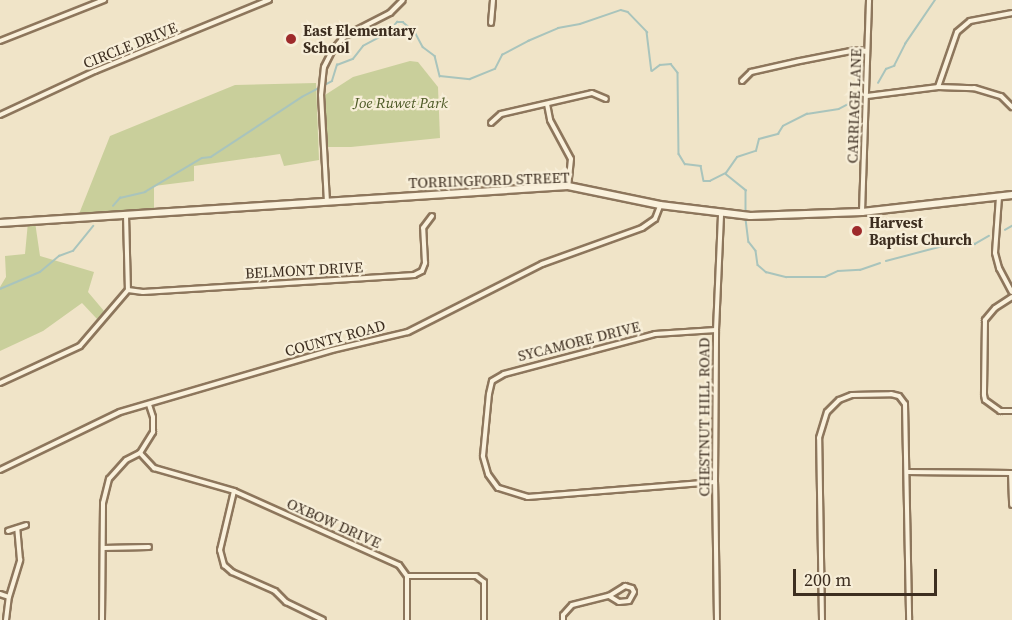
<!DOCTYPE html>
<html>
<head>
<meta charset="utf-8">
<style>
  body { margin:0 }
  #map { position:relative; width:1012px; height:620px; overflow:hidden; background:#f0e4c8; font-family:"Source Serif 4",serif }
  div>[style] { position:absolute }
  .green>* { inset:0; background:#c9cf9b }
  .stream>* { height:1.5px; margin:-0.75px; padding:0 0.75px; transform-origin:0.75px; border-radius:0.75px; background:#a9c4bc }
  .roads { filter:drop-shadow(2px 0 #8d765c) drop-shadow(-2px 0 #8d765c) drop-shadow(0 2px #8d765c) drop-shadow(0 -2px #8d765c) }
  .street>* { height:4px; margin:-2px; padding:0 2px; transform-origin:2px; border-radius:2px; background:#faf1dc }
  .secondary>* { height:6px; margin:-3px; padding:0 3px; transform-origin:3px; border-radius:3px; background:#faf1dc }
  .dots>* { width:16px; height:16px; translate:-50% -50%; box-sizing:border-box; border:3px solid #f7eed8; border-radius:50% }
  span { translate:-50% -50%; white-space:nowrap; text-align:center; line-height:1.15; -webkit-text-stroke:4.5px #f7eed8; paint-order:stroke }
  .poi-label { font-size:15px; color:#3d2e20; font-weight:700 }
  .left { translate:0 -50%; text-align:left }
  .street-label { font-size:15px; color:#3d2e20 }
  .park-label { font-size:15px; color:#4d5a26; font-style:italic }
  .scale { position:absolute; left:793px; top:569px; width:144px; height:27px; box-sizing:border-box; border:3px solid #3d2e20; border-top:0; padding-left:8px; font-size:18px; line-height:21px; white-space:nowrap; color:#3d2e20; -webkit-text-stroke:4px #f7eed8; paint-order:stroke }
</style>
</head>
<body>
<div id="map">
  <div class="green">
    <i style="clip-path:polygon(410px 61px,418px 62px,438px 87px,440px 138px,351px 147px,327px 147px,325px 95px,353px 77px)"></i>
    <i style="clip-path:polygon(316px 83px,319px 160px,284px 166px,280px 154px,194px 166px,194px 181px,154px 186px,154px 215px,77px 219px,110px 136px,235px 85px)"></i>
    <i style="clip-path:polygon(28px 222px,35px 222px,40px 256px,94px 272px,88px 292px,104px 311px,97px 319px,82px 303px,43px 331px,0 351px,0 287px,6px 277px,5px 256px,25px 254px)"></i>
  </div>
  <div class="stream">
    <i style="left:878px;top:83px;width:16px;rotate:-60deg"></i>
    <i style="left:886px;top:69px;width:9px;rotate:-21deg"></i>
    <i style="left:894px;top:66px;width:25px;rotate:-63deg"></i>
    <i style="left:905px;top:44px;width:53px;rotate:-55.7deg"></i>
    <i style="left:726px;top:174px;width:26px;rotate:39deg"></i>
    <i style="left:746px;top:190px;width:24px;rotate:90deg"></i>
    <i style="left:113px;top:206px;width:11px;rotate:-49deg"></i>
    <i style="left:120px;top:198px;width:26px;rotate:-13deg"></i>
    <i style="left:145px;top:192px;width:66px;rotate:-30.8deg"></i>
    <i style="left:202px;top:158px;width:9px;rotate:-6deg"></i>
    <i style="left:211px;top:157px;width:109px;rotate:-33.4deg"></i>
    <i style="left:302px;top:97px;width:34px;rotate:-28deg"></i>
    <i style="left:332px;top:81px;width:17px;rotate:-73deg"></i>
    <i style="left:337px;top:65px;width:17px;rotate:-21deg"></i>
    <i style="left:353px;top:59px;width:16px;rotate:-52deg"></i>
    <i style="left:363px;top:46px;width:30px;rotate:-28deg"></i>
    <i style="left:389px;top:32px;width:13px;rotate:-51deg"></i>
    <i style="left:397px;top:22px;width:6px"></i>
    <i style="left:403px;top:22px;width:16px;rotate:40deg"></i>
    <i style="left:415px;top:32px;width:17px;rotate:62deg"></i>
    <i style="left:423px;top:47px;width:15px;rotate:37deg"></i>
    <i style="left:435px;top:56px;width:21px;rotate:76deg"></i>
    <i style="left:440px;top:76px;width:30px;rotate:6deg"></i>
    <i style="left:470px;top:79px;width:27px;rotate:-22deg"></i>
    <i style="left:495px;top:69px;width:16px;rotate:-63deg"></i>
    <i style="left:502px;top:55px;width:30px;rotate:-28deg"></i>
    <i style="left:528px;top:41px;width:33px;rotate:-23deg"></i>
    <i style="left:558px;top:28px;width:22px;rotate:-10deg"></i>
    <i style="left:580px;top:24px;width:43px;rotate:-18.9deg"></i>
    <i style="left:621px;top:10px;width:7px;rotate:16deg"></i>
    <i style="left:628px;top:12px;width:28px;rotate:46deg"></i>
    <i style="left:647px;top:32px;width:39px;rotate:83deg"></i>
    <i style="left:652px;top:71px;width:10px;rotate:-37deg"></i>
    <i style="left:660px;top:65px;width:11px;rotate:-5deg"></i>
    <i style="left:671px;top:64px;width:11px;rotate:52deg"></i>
    <i style="left:678px;top:73px;width:81px;rotate:89.3deg"></i>
    <i style="left:679px;top:154px;width:12px;rotate:59deg"></i>
    <i style="left:685px;top:164px;width:16px;rotate:7deg"></i>
    <i style="left:701px;top:166px;width:15px;rotate:79deg"></i>
    <i style="left:704px;top:181px;width:6px"></i>
    <i style="left:710px;top:181px;width:18px;rotate:-27deg"></i>
    <i style="left:726px;top:173px;width:19px;rotate:-55deg"></i>
    <i style="left:737px;top:157px;width:20px;rotate:-18deg"></i>
    <i style="left:756px;top:151px;width:12px;rotate:-76deg"></i>
    <i style="left:759px;top:139px;width:20px;rotate:-15deg"></i>
    <i style="left:778px;top:134px;width:9px;rotate:-58deg"></i>
    <i style="left:783px;top:126px;width:27px;rotate:-27deg"></i>
    <i style="left:807px;top:114px;width:32px;rotate:-9deg"></i>
    <i style="left:839px;top:109px;width:19px;rotate:-28deg"></i>
    <i style="left:746px;top:219px;width:23px;rotate:83deg"></i>
    <i style="left:749px;top:242px;width:11px;rotate:52deg"></i>
    <i style="left:756px;top:251px;width:14px;rotate:82deg"></i>
    <i style="left:758px;top:265px;width:11px;rotate:41deg"></i>
    <i style="left:766px;top:272px;width:21px;rotate:14deg"></i>
    <i style="left:786px;top:277px;width:39px"></i>
    <i style="left:825px;top:277px;width:14px;rotate:-25deg"></i>
    <i style="left:838px;top:271px;width:22px;rotate:-3deg"></i>
    <i style="left:860px;top:270px;width:21px;rotate:-19deg"></i>
    <i style="left:1005px;top:230px;width:8px;rotate:-30deg"></i>
    <i style="left:886px;top:261px;width:83px;rotate:-14.7deg"></i>
    <i style="left:966px;top:240px;width:10px;rotate:24deg"></i>
    <i style="left:975px;top:244px;width:16px;rotate:-30deg"></i>
    <i style="left:0;top:289px;width:43px;rotate:-23deg"></i>
    <i style="left:40px;top:272px;width:25px;rotate:-40deg"></i>
    <i style="left:59px;top:256px;width:15px;rotate:-20deg"></i>
    <i style="left:73px;top:251px;width:32px;rotate:-51deg"></i>
  </div>
  <div class="roads">
    <div class="street">
      <i style="left:491px;top:23px;width:23px;rotate:-85deg"></i>
      <i style="left:0;top:41px;width:112px;rotate:-21.5deg"></i>
      <i style="left:742px;top:81px;width:13px;rotate:-45deg"></i>
      <i style="left:751px;top:72px;width:50px;rotate:-12.7deg"></i>
      <i style="left:800px;top:61px;width:57px;rotate:-11.1deg"></i>
      <i style="left:856px;top:50px;width:11px;rotate:5deg"></i>
      <i style="left:938px;top:87px;width:58px;rotate:-70.9deg"></i>
      <i style="left:957px;top:32px;width:17px;rotate:-40deg"></i>
      <i style="left:970px;top:21px;width:43px;rotate:-10.8deg"></i>
      <i style="left:867px;top:96px;width:72px;rotate:-7.2deg"></i>
      <i style="left:938px;top:87px;width:36px;rotate:2deg"></i>
      <i style="left:974px;top:88px;width:28px;rotate:17deg"></i>
      <i style="left:1001px;top:96px;width:16px;rotate:45deg"></i>
      <i style="left:547px;top:104px;width:16px;rotate:79deg"></i>
      <i style="left:550px;top:120px;width:44px;rotate:61.7deg"></i>
      <i style="left:571px;top:159px;width:27px;rotate:96deg"></i>
      <i style="left:0;top:115px;width:105px;rotate:-24.9deg"></i>
      <i style="left:95px;top:71px;width:188px;rotate:-22.2deg"></i>
      <i style="left:491px;top:123px;width:13px;rotate:-42deg"></i>
      <i style="left:501px;top:114px;width:93px;rotate:-13deg"></i>
      <i style="left:592px;top:93px;width:15px;rotate:23deg"></i>
      <i style="left:999px;top:197px;width:56px;rotate:94.1deg"></i>
      <i style="left:995px;top:253px;width:16px;rotate:75deg"></i>
      <i style="left:999px;top:268px;width:27px;rotate:62deg"></i>
      <i style="left:327px;top:202px;width:107px;rotate:-93.2deg"></i>
      <i style="left:321px;top:95px;width:28px;rotate:-84deg"></i>
      <i style="left:324px;top:67px;width:18px;rotate:-63deg"></i>
      <i style="left:332px;top:51px;width:20px;rotate:-49deg"></i>
      <i style="left:345px;top:36px;width:51px;rotate:-27.1deg"></i>
      <i style="left:390px;top:13px;width:18px;rotate:-45deg"></i>
      <i style="left:862px;top:212px;width:212px;rotate:-88.1deg"></i>
      <i style="left:126px;top:215px;width:75px;rotate:88.5deg"></i>
      <i style="left:128px;top:290px;width:15px;rotate:8deg"></i>
      <i style="left:143px;top:292px;width:272px;rotate:-3.6deg"></i>
      <i style="left:414px;top:275px;width:9px;rotate:-27deg"></i>
      <i style="left:422px;top:271px;width:9px;rotate:-69deg"></i>
      <i style="left:425px;top:263px;width:35px;rotate:-93deg"></i>
      <i style="left:423px;top:228px;width:15px;rotate:-53deg"></i>
      <i style="left:1012px;top:297px;width:20px;rotate:147deg"></i>
      <i style="left:995px;top:308px;width:16px;rotate:130deg"></i>
      <i style="left:985px;top:320px;width:75px;rotate:90.8deg"></i>
      <i style="left:984px;top:395px;width:5px;rotate:79deg"></i>
      <i style="left:985px;top:400px;width:19px;rotate:36deg"></i>
      <i style="left:1000px;top:411px;width:12px"></i>
      <i style="left:0;top:383px;width:88px;rotate:-24.8deg"></i>
      <i style="left:80px;top:346px;width:74px;rotate:-49.4deg"></i>
      <i style="left:140px;top:453px;width:21px;rotate:47deg"></i>
      <i style="left:154px;top:468px;width:83px;rotate:16deg"></i>
      <i style="left:234px;top:491px;width:181px;rotate:24.2deg"></i>
      <i style="left:399px;top:565px;width:14px;rotate:54deg"></i>
      <i style="left:407px;top:576px;width:69px"></i>
      <i style="left:476px;top:576px;width:10px;rotate:37deg"></i>
      <i style="left:484px;top:582px;width:38px;rotate:90deg"></i>
      <i style="left:0;top:470px;width:133px;rotate:-25.8deg"></i>
      <i style="left:120px;top:412px;width:221px;rotate:-16.3deg"></i>
      <i style="left:332px;top:350px;width:78px;rotate:-13.3deg"></i>
      <i style="left:408px;top:332px;width:150px;rotate:-26.9deg"></i>
      <i style="left:542px;top:264px;width:106px;rotate:-19.8deg"></i>
      <i style="left:642px;top:228px;width:16px;rotate:-35deg"></i>
      <i style="left:655px;top:219px;width:14px;rotate:-69deg"></i>
      <i style="left:907px;top:472px;width:105px;rotate:0.5deg"></i>
      <i style="left:1011px;top:473px;width:32px;rotate:88deg"></i>
      <i style="left:715px;top:482px;width:188px;rotate:175.4deg"></i>
      <i style="left:528px;top:497px;width:31px;rotate:-163deg"></i>
      <i style="left:498px;top:488px;width:17px;rotate:-126deg"></i>
      <i style="left:488px;top:474px;width:19px;rotate:-106deg"></i>
      <i style="left:483px;top:456px;width:62px;rotate:-84.5deg"></i>
      <i style="left:489px;top:394px;width:13px;rotate:-77deg"></i>
      <i style="left:492px;top:381px;width:14px;rotate:-30deg"></i>
      <i style="left:504px;top:374px;width:156px;rotate:-14.8deg"></i>
      <i style="left:655px;top:334px;width:61px;rotate:-3.8deg"></i>
      <i style="left:234px;top:491px;width:61px;rotate:103.3deg"></i>
      <i style="left:220px;top:550px;width:16px;rotate:75deg"></i>
      <i style="left:224px;top:565px;width:11px;rotate:41deg"></i>
      <i style="left:232px;top:572px;width:47px;rotate:23.8deg"></i>
      <i style="left:275px;top:591px;width:16px;rotate:45deg"></i>
      <i style="left:286px;top:602px;width:41px;rotate:25.9deg"></i>
      <i style="left:8px;top:531px;width:19px;rotate:-18deg"></i>
      <i style="left:103px;top:548px;width:46px;rotate:-1.2deg"></i>
      <i style="left:407px;top:576px;width:44px;rotate:90deg"></i>
      <i style="left:625px;top:586px;width:7px;rotate:16deg"></i>
      <i style="left:632px;top:588px;width:4px;rotate:63deg"></i>
      <i style="left:634px;top:592px;width:10px;rotate:119deg"></i>
      <i style="left:629px;top:601px;width:10px;rotate:174deg"></i>
      <i style="left:619px;top:602px;width:12px;rotate:-149deg"></i>
      <i style="left:609px;top:596px;width:19px;rotate:-32deg"></i>
      <i style="left:0;top:594px;width:9px;rotate:18deg"></i>
      <i style="left:6px;top:620px;width:23px;rotate:-83deg"></i>
      <i style="left:9px;top:597px;width:39px;rotate:-73deg"></i>
      <i style="left:20px;top:560px;width:32px;rotate:-95deg"></i>
      <i style="left:102px;top:620px;width:117px;rotate:-89.5deg"></i>
      <i style="left:103px;top:503px;width:25px;rotate:-76deg"></i>
      <i style="left:109px;top:479px;width:25px;rotate:-48deg"></i>
      <i style="left:126px;top:460px;width:16px;rotate:-27deg"></i>
      <i style="left:140px;top:453px;width:25px;rotate:-58deg"></i>
      <i style="left:153px;top:432px;width:15px;rotate:-90deg"></i>
      <i style="left:153px;top:417px;width:13px;rotate:-108deg"></i>
      <i style="left:563px;top:620px;width:5px;rotate:-90deg"></i>
      <i style="left:563px;top:615px;width:13px;rotate:-48deg"></i>
      <i style="left:572px;top:605px;width:38px;rotate:-14deg"></i>
      <i style="left:717px;top:620px;width:138px;rotate:-90.8deg"></i>
      <i style="left:715px;top:482px;width:152px;rotate:-89.6deg"></i>
      <i style="left:716px;top:330px;width:116px;rotate:-87.5deg"></i>
      <i style="left:822px;top:620px;width:182px;rotate:-90.9deg"></i>
      <i style="left:819px;top:438px;width:27px;rotate:-73deg"></i>
      <i style="left:827px;top:412px;width:17px;rotate:-45deg"></i>
      <i style="left:839px;top:400px;width:14px;rotate:-21deg"></i>
      <i style="left:852px;top:395px;width:39px;rotate:-1deg"></i>
      <i style="left:891px;top:394px;width:8px;rotate:14deg"></i>
      <i style="left:899px;top:396px;width:10px;rotate:53deg"></i>
      <i style="left:905px;top:404px;width:216px;rotate:88.9deg"></i>
    </div>
    <div class="secondary">
      <i style="left:0;top:223px;width:569px;rotate:-3.73deg"></i>
      <i style="left:568px;top:186px;width:94px;rotate:11.7deg"></i>
      <i style="left:660px;top:205px;width:91px;rotate:7deg"></i>
      <i style="left:750px;top:216px;width:112px;rotate:-2deg"></i>
      <i style="left:862px;top:212px;width:151px;rotate:-6.5deg"></i>
    </div>
  </div>
  <div class="dots">
    <i style="left:291px;top:39px;background:#9e2a2b"></i>
    <i style="left:857px;top:231px;background:#9e2a2b"></i>
  </div>
  <div class="poi-label">
    <span class="left" style="left:303px;top:39px">East Elementary<br>School</span>
    <span class="left" style="left:869px;top:231px">Harvest<br>Baptist Church</span>
  </div>
  <div class="street-label">
    <span style="left:130px;top:45px;rotate:-22deg">CIRCLE DRIVE</span>
    <span style="left:854px;top:106px;rotate:-88deg">CARRIAGE LANE</span>
    <span style="left:489px;top:180px;rotate:-2deg">TORRINGFORD STREET</span>
    <span style="left:304px;top:270px;rotate:-3deg">BELMONT DRIVE</span>
    <span style="left:335px;top:338px;rotate:-15deg">COUNTY ROAD</span>
    <span style="left:579px;top:341px;rotate:-14deg">SYCAMORE DRIVE</span>
    <span style="left:704px;top:417px;rotate:-90deg">CHESTNUT HILL ROAD</span>
    <span style="left:334px;top:523px;rotate:24deg">OXBOW DRIVE</span>
  </div>
  <div class="park-label">
    <span style="left:401px;top:103px">Joe Ruwet Park</span>
  </div>
  <div class="scale">200 m</div>
</div>
</body>
</html>
